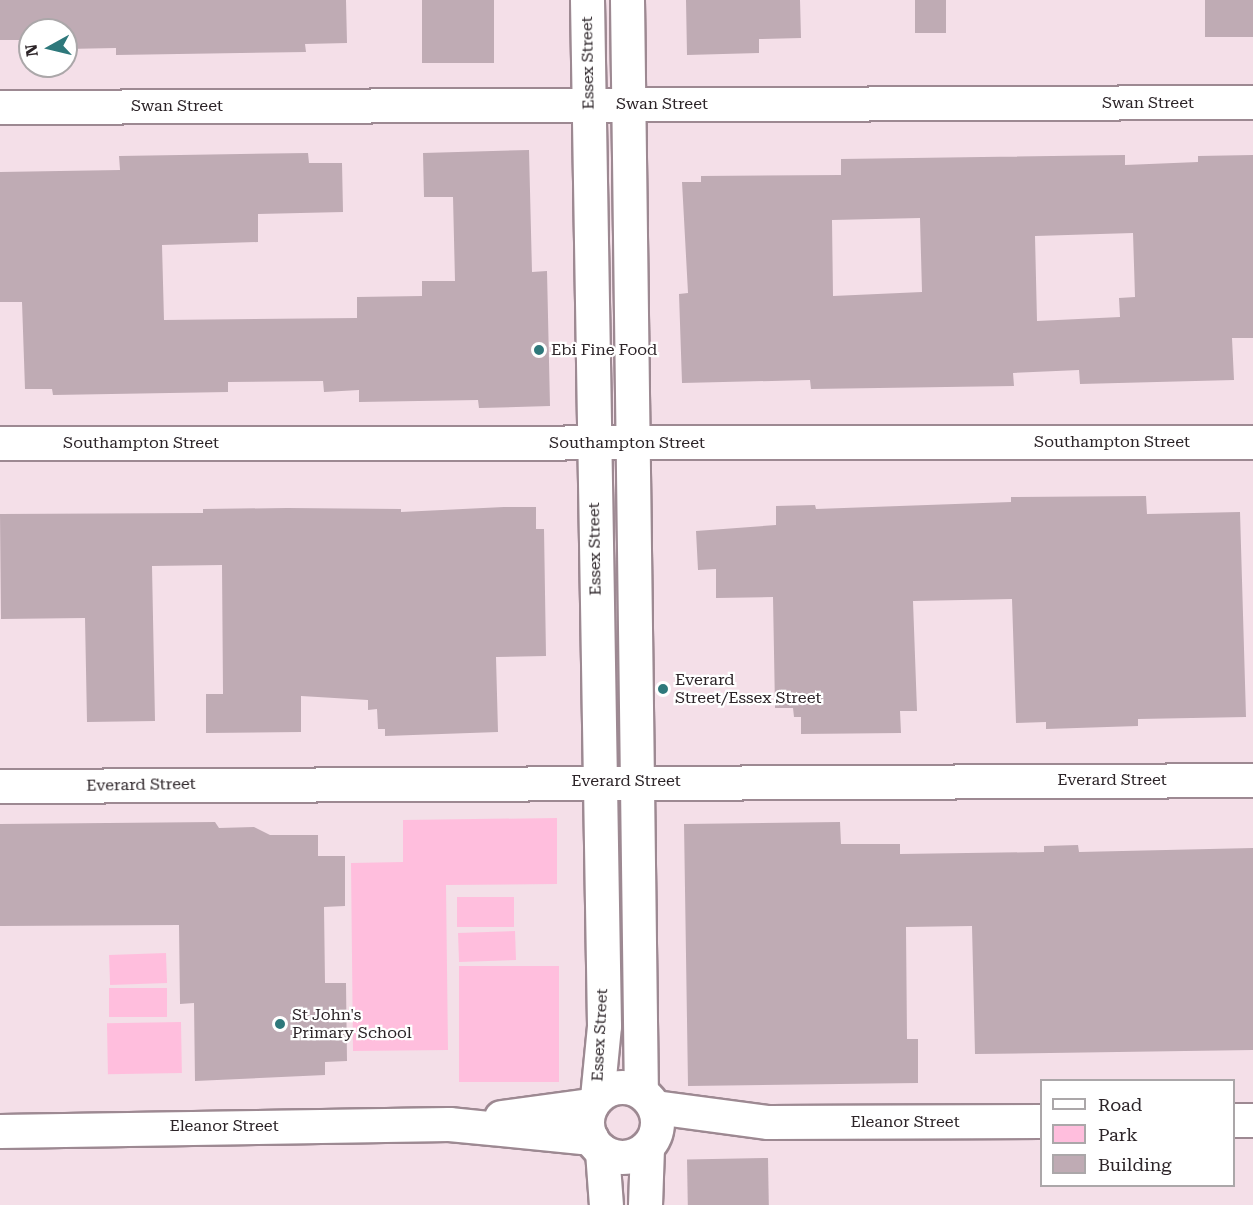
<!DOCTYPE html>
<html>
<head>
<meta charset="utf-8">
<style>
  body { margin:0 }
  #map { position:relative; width:1253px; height:1205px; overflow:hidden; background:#f4dfe8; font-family:"Roboto Serif",serif }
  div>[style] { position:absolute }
  .green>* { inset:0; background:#ffbedd; transform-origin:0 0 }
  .building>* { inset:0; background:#bfabb4; transform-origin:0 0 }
  .roads { filter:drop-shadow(2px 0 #9d8992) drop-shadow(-2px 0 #9d8992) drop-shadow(0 2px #9d8992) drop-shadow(0 -2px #9d8992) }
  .minor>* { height:33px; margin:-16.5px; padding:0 16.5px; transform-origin:16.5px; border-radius:16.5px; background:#fff }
  .minor>.ring { margin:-16.5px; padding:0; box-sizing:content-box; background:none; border:33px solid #fff; border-radius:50% }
  .dots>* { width:16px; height:16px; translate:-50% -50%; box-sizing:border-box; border:3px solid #fff; border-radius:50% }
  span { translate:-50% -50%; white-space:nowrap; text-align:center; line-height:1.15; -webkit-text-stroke:4.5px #fff; paint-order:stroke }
  .street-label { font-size:16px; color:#2c2428 }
  .poi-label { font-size:16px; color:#2c2428 }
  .left { translate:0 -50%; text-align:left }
  .legend { position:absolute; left:1040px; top:1079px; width:195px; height:108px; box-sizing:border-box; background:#fff; border:2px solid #aba7a9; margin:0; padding:8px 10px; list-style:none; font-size:18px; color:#2c2428 }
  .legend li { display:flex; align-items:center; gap:12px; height:30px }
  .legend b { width:30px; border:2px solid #aba7a9 }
  .north { position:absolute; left:18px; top:18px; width:60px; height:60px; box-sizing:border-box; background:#fff; border:2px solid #aba7a9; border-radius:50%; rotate:262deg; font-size:16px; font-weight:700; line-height:24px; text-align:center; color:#2c2428 }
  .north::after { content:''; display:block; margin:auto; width:21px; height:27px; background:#2e787b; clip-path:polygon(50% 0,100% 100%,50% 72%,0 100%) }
</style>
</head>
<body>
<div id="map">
  <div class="green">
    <i style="clip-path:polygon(557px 818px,557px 884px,446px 885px,448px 1050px,353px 1051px,351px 863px,403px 862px,403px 820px)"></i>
    <i style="left:457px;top:897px;width:57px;height:30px"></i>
    <i style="left:515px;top:931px;width:29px;height:57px;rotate:88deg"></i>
    <i style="left:166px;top:953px;width:30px;height:57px;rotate:88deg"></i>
    <i style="left:559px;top:966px;width:116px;height:100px;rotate:90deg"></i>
    <i style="left:167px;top:988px;width:29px;height:58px;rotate:90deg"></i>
    <i style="left:181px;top:1022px;width:51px;height:74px;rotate:89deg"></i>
  </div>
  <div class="building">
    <i style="clip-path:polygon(0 0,346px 0,347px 43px,305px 44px,306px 52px,116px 55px,116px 48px,66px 49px,66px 30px,30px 30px,30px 40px,0 40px)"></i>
    <i style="left:422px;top:0;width:72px;height:63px"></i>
    <i style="clip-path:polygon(686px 0,800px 0,801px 38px,759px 39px,759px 53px,687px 55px)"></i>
    <i style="left:915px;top:0;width:31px;height:33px"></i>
    <i style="left:1205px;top:0;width:48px;height:37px"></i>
    <i style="clip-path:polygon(529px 150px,532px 272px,547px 271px,550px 406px,479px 408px,478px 400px,359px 402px,359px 390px,324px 392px,323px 381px,228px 382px,228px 392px,53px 395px,52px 389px,25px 389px,22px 302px,0 302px,0 172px,120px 170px,119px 156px,308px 153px,309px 163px,342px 163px,343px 212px,258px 214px,258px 242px,162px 245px,164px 320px,357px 318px,357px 297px,422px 296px,422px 281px,455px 281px,453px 197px,424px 197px,423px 153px)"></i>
    <i style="clip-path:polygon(evenodd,1125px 155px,1125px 165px,1198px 162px,1198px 156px,1253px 155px,1253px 338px,1232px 338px,1234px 380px,1080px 384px,1079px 370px,1013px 373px,1014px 386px,811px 389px,810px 380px,682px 383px,679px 294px,688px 293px,682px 182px,701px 182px,701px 176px,841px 175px,841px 159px,1125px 155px,920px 218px,922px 292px,833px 296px,832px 220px,920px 218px,1125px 155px,1133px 233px,1135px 297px,1119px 298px,1120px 317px,1037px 321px,1035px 236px,1133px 233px)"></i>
    <i style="clip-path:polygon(1146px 496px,1147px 514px,1240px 512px,1246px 717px,1138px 719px,1138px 726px,1046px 729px,1046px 722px,1016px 723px,1012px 599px,913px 601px,917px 711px,900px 711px,901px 733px,801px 734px,801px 717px,794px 717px,793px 708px,775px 708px,773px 597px,716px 598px,716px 569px,698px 570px,696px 531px,776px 525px,776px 506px,815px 505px,816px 509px,1011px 502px,1011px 497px)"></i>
    <i style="clip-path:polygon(504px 507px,536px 507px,536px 529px,544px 529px,546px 656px,496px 657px,498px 732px,385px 736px,385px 729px,378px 729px,377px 709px,368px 710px,368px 700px,301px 696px,301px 732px,206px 733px,206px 694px,223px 694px,222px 565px,152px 566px,155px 721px,87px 722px,85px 618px,1px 619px,0 514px,203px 513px,203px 509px,287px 508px,401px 509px,401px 512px)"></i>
    <i style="clip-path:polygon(215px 822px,219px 828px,254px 827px,270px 835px,318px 835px,318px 856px,345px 856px,345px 906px,324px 907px,325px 983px,346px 983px,347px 1061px,325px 1062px,325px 1075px,195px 1081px,194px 1003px,180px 1004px,179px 925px,0 926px,0 824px)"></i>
    <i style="clip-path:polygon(840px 822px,841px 844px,900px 844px,900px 854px,1044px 852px,1044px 846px,1078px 845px,1079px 852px,1253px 848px,1253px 1050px,975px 1054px,972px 926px,906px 927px,907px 1039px,918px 1039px,918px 1083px,688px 1086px,684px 824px)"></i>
    <i style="left:768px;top:1158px;width:47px;height:81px;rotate:89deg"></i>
  </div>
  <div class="roads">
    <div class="minor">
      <i style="left:587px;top:0;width:1026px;rotate:89.05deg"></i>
      <i style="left:604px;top:1026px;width:71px;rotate:95.6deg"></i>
      <i style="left:627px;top:0;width:1092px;rotate:89.27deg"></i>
      <i style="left:0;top:107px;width:1253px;rotate:-0.23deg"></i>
      <i style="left:0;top:443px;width:1253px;rotate:-0.05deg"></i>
      <i style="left:0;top:786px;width:1253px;rotate:-0.27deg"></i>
      <i class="ring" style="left:587px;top:1087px;width:37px;height:37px"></i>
      <i style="left:655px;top:1107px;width:114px;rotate:7.6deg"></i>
      <i style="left:768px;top:1122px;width:274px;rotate:-0.2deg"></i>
      <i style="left:501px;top:1117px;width:91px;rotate:-7.6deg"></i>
      <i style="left:1234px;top:1120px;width:19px"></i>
      <i style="left:0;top:1131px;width:449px;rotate:-0.9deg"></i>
      <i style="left:449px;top:1124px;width:143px;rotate:5.6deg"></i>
      <i style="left:602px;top:1151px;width:54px;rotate:85.8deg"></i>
      <i style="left:645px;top:1205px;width:57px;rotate:-88deg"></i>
    </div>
  </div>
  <div class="dots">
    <i style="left:539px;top:350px;background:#2e787b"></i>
    <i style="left:663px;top:689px;background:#2e787b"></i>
    <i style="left:280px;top:1024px;background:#2e787b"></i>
  </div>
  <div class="street-label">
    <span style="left:588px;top:63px;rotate:-91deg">Essex Street</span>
    <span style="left:1148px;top:103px">Swan Street</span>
    <span style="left:662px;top:104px">Swan Street</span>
    <span style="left:177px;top:106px">Swan Street</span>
    <span style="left:1112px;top:442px">Southampton Street</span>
    <span style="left:141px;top:443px">Southampton Street</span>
    <span style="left:627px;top:443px">Southampton Street</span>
    <span style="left:595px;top:549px;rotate:-91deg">Essex Street</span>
    <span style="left:1112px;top:780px">Everard Street</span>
    <span style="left:626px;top:781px">Everard Street</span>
    <span style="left:141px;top:785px;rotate:-1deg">Everard Street</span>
    <span style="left:600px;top:1035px;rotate:-87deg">Essex Street</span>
    <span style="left:905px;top:1122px">Eleanor Street</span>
    <span style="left:224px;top:1126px">Eleanor Street</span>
  </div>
  <div class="poi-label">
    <span class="left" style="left:551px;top:350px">Ebi Fine Food</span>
    <span class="left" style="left:675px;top:689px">Everard<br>Street/Essex Street</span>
    <span class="left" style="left:292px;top:1024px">St John's<br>Primary School</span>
  </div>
  <ul class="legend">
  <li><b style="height:8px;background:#fff"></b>Road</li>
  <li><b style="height:16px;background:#ffbedd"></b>Park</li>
  <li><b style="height:16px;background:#bfabb4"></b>Building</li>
  </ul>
  <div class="north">N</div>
</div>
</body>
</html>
